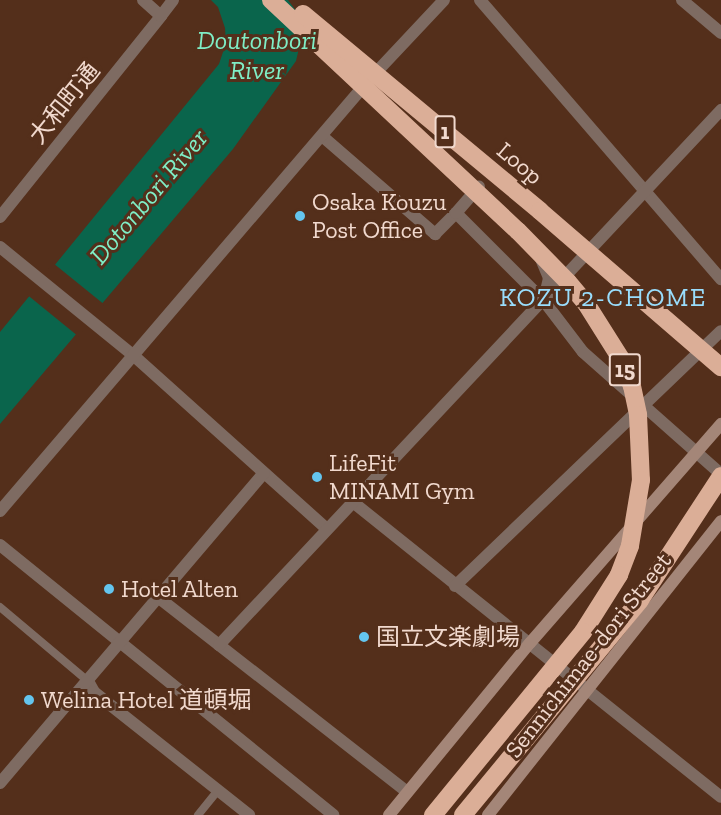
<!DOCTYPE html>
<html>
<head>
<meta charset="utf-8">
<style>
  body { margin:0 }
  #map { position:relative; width:721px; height:815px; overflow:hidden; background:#542f1b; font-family:"Zilla Slab","Noto Sans JP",serif }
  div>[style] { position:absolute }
  .water>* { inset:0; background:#0a654c }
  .pier>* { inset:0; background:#542f1b; transform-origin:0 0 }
  .service>* { height:8px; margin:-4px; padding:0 4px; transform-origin:4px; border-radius:4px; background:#7e6b62 }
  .minor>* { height:12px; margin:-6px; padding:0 6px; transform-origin:6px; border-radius:6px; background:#7e6b62 }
  .tertiary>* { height:12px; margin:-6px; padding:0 6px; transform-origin:6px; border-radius:6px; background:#7e6b62 }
  .secondary>* { height:12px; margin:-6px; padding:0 6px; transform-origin:6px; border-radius:6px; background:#a48678 }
  .motorway>* { height:18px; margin:-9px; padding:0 9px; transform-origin:9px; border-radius:9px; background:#dbae97 }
  .dots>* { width:16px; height:16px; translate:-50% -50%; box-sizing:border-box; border:3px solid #542f1b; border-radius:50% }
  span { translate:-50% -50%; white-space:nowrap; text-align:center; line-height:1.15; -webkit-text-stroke:6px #542f1b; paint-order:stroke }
  .shield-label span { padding:2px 4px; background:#542f1b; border:2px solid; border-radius:4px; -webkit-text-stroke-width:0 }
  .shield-label { font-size:22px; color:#f1d9ce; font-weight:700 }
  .street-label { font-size:24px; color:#f1d9ce }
  .poi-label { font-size:24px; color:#f1d9ce }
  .left { translate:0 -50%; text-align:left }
  .water-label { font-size:26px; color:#7feec6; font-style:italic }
  .neighbourhood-label { font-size:26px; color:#99ddfc; letter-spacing:1.5px }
</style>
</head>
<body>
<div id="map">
  <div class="water">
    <i style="clip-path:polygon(211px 0,288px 0,299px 15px,303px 31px,296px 61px,233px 149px,0 424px,0 332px,219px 64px,226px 43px,225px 28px,218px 7px)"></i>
  </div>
  <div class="pier">
    <i style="left:53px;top:263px;width:66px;height:41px;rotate:39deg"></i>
  </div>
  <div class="service">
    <i style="left:0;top:607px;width:115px;rotate:40.1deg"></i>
    <i style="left:198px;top:815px;width:32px;rotate:-51deg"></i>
  </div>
  <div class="minor">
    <i style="left:480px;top:0;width:369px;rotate:49.2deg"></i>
    <i style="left:322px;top:136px;width:150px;rotate:40.9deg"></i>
    <i style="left:435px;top:234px;width:30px;rotate:-45deg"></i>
    <i style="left:456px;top:213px;width:124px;rotate:45deg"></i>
    <i style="left:544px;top:301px;width:64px;rotate:52.6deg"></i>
    <i style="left:583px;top:352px;width:184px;rotate:41.5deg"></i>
    <i style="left:456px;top:213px;width:35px;rotate:-49deg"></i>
    <i style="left:0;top:217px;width:258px;rotate:-51.3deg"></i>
    <i style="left:0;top:247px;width:171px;rotate:39.1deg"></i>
    <i style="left:133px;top:355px;width:259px;rotate:41.9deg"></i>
    <i style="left:541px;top:259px;width:21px;rotate:67deg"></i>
    <i style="left:549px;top:278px;width:23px;rotate:103deg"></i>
    <i style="left:354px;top:503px;width:470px;rotate:38.7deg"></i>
    <i style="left:0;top:511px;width:566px;rotate:-49.44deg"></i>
    <i style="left:368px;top:81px;width:111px;rotate:-46.8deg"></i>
    <i style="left:0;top:545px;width:429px;rotate:39deg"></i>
    <i style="left:455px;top:586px;width:368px;rotate:-43.8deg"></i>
    <i style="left:159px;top:598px;width:315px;rotate:38deg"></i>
    <i style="left:219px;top:645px;width:734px;rotate:-46.82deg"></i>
    <i style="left:88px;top:681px;width:13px;rotate:61deg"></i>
    <i style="left:94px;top:692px;width:198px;rotate:38.4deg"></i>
    <i style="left:0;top:783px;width:407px;rotate:-49.6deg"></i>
  </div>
  <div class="tertiary">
    <i style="left:143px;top:0;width:24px;rotate:42deg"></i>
    <i style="left:161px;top:16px;width:20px;rotate:-53deg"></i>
    <i style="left:682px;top:0;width:51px;rotate:40.2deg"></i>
  </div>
  <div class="secondary">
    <i style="left:389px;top:815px;width:222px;rotate:-50.7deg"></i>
    <i style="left:530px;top:643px;width:291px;rotate:-48.9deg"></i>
    <i style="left:488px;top:815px;width:375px;rotate:-51.6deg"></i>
  </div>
  <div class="motorway">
    <i style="left:271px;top:0;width:338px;rotate:43.1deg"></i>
    <i style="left:518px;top:231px;width:71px;rotate:45.6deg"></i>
    <i style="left:568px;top:282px;width:30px;rotate:50deg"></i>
    <i style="left:587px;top:305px;width:64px;rotate:57.8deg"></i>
    <i style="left:621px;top:359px;width:29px;rotate:68deg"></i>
    <i style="left:632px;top:386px;width:30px;rotate:78deg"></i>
    <i style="left:638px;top:415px;width:65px;rotate:87.4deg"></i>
    <i style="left:641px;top:480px;width:67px;rotate:99.5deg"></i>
    <i style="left:630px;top:546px;width:31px;rotate:111deg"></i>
    <i style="left:619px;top:575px;width:67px;rotate:122.3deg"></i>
    <i style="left:583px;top:632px;width:237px;rotate:129.3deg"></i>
    <i style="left:303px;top:14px;width:308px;rotate:39.7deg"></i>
    <i style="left:540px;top:211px;width:239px;rotate:40.8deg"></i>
    <i style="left:463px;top:815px;width:278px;rotate:-50.5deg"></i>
    <i style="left:640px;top:600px;width:148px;rotate:-56.8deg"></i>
  </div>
  <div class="dots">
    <i style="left:300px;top:216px;background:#64c5ee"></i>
    <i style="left:317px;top:477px;background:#64c5ee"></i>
    <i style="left:109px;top:589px;background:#64c5ee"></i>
    <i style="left:364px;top:637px;background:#64c5ee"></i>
    <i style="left:29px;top:700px;background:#64c5ee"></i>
  </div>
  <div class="shield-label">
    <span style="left:445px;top:132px">1</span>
    <span style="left:625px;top:370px">15</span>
  </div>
  <div class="street-label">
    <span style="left:64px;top:103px;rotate:-51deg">大和町通</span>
    <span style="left:520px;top:163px;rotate:40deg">Loop</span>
    <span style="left:588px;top:655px;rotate:-52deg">Sennichimae-dori Street</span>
  </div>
  <div class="poi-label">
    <span class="left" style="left:312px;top:216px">Osaka Kouzu<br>Post Office</span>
    <span class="left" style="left:329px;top:477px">LifeFit<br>MINAMI Gym</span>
    <span class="left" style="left:121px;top:589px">Hotel Alten</span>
    <span class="left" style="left:376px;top:637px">国立文楽劇場</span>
    <span class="left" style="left:41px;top:700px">Welina Hotel 道頓堀</span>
  </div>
  <div class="water-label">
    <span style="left:257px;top:56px">Doutonbori<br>River</span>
    <span style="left:149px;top:197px;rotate:-50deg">Dotonbori River</span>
  </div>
  <div class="neighbourhood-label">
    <span style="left:603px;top:298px">KOZU 2-CHOME</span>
  </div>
</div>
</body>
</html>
